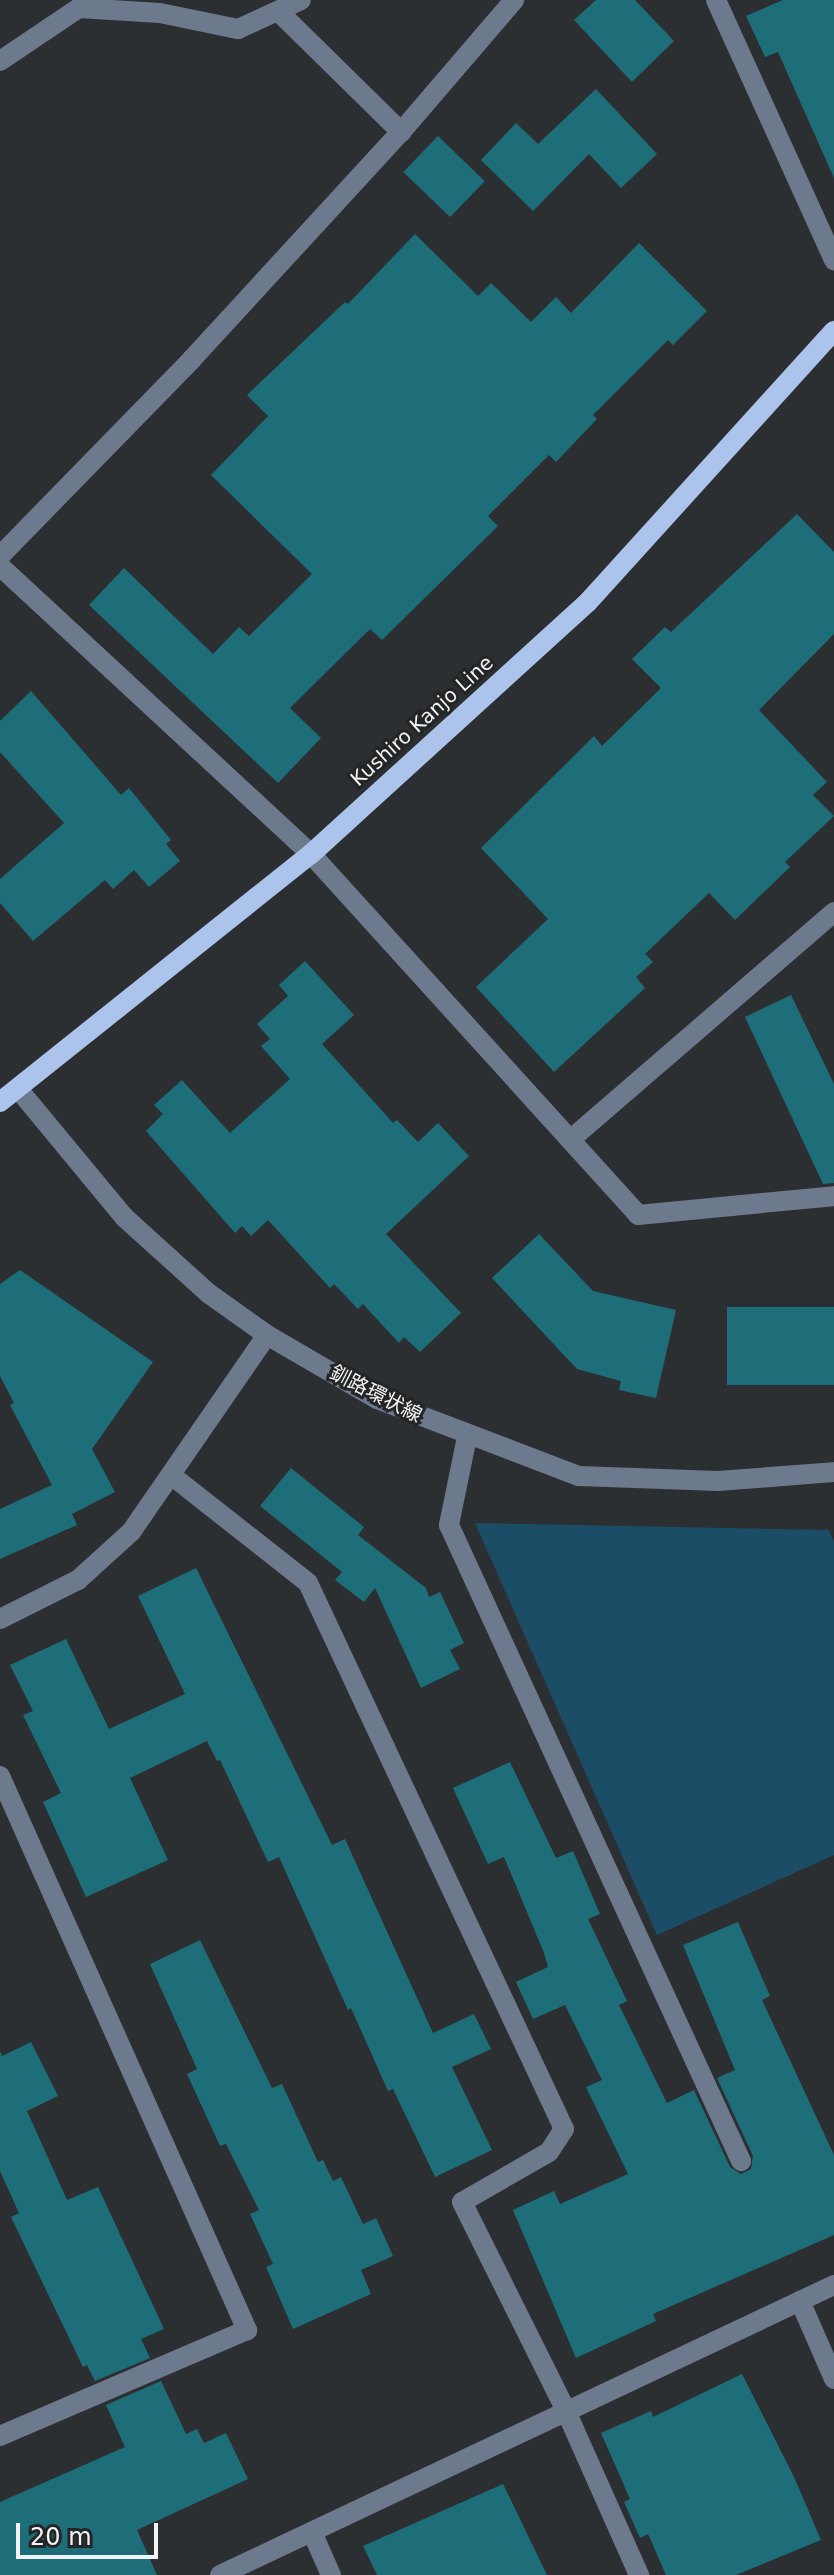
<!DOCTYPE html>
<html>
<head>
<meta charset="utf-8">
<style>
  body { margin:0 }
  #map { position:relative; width:834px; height:2575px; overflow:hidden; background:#2c2f31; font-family:"DejaVu Sans","Noto Sans JP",sans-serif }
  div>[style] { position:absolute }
  .green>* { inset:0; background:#1c4d66 }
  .building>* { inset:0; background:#1d6e79; transform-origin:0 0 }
  .minor>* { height:20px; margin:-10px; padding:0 10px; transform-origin:10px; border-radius:10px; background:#6d798d }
  .major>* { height:20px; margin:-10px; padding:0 10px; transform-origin:10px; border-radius:10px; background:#acc3ec }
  span { translate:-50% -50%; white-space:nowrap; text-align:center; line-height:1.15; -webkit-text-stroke:6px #232527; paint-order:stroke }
  .street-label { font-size:20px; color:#f2f3f4 }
  .scale { position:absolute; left:16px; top:2523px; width:142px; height:36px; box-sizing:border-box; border:4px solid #f2f3f4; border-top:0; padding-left:10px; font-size:24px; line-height:28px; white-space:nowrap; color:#f2f3f4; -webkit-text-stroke:6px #232527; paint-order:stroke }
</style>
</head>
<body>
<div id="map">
  <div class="green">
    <i style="clip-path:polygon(475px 1523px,829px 1530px,834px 1542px,834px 1855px,657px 1935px)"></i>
  </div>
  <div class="building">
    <i style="clip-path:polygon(596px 0,635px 0,674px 41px,632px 82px,574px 20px)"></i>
    <i style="clip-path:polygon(783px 0,834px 0,834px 178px,778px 52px,765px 57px,746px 16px)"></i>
    <i style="clip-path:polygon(596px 89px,657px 154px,621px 188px,589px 154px,533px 211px,481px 160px,516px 123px,538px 144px)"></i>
    <i style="left:438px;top:136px;width:65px;height:50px;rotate:44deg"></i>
    <i style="clip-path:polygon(415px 234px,478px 296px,491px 283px,531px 322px,556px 297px,571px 313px,639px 243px,707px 311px,673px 345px,668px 340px,593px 415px,597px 419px,556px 462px,549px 455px,488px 516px,498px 526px,382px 640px,370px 629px,290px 708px,321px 738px,278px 783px,89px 605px,124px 568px,213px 654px,239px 627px,249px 636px,312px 574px,211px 475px,268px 416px,247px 395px,345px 302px,348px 304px)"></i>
    <i style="clip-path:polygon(797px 514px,834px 552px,834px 634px,759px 710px,827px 782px,813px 795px,834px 816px,785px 862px,790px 867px,735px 920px,709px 893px,645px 954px,653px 962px,636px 977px,645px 988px,554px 1072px,476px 987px,548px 919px,481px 848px,594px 736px,602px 746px,661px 688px,632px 659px,665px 627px,671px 632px)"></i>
    <i style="clip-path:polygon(31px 691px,121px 795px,129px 788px,171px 840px,166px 844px,180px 861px,149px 887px,134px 870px,113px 889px,105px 880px,33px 941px,0 903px,0 879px,64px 823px,0 752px,0 721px)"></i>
    <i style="clip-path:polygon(305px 961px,354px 1015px,322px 1044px,393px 1123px,397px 1120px,418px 1142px,438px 1123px,469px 1156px,386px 1234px,461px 1313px,420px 1352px,404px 1337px,399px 1343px,363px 1304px,358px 1309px,334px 1284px,330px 1288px,268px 1220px,251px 1236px,242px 1226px,235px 1233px,146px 1131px,163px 1114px,154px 1105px,182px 1080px,230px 1133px,290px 1079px,261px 1046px,270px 1039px,257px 1024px,288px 996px,279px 985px)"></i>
    <i style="clip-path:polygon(791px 995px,834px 1084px,834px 1183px,823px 1184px,745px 1017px)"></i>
    <i style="clip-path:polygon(539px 1234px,593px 1291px,676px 1310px,656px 1398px,619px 1390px,621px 1381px,577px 1369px,492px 1278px)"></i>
    <i style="clip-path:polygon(20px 1270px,153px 1362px,92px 1449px,115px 1492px,72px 1514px,77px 1525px,0 1559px,0 1509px,52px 1485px,10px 1405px,14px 1403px,0 1376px,0 1284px)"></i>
    <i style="left:834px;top:1307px;width:78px;height:107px;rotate:90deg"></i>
    <i style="clip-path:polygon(291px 1468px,364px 1527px,358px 1535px,426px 1588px,429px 1597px,440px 1592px,464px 1643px,450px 1650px,460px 1669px,421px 1688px,375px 1588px,364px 1602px,335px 1580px,342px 1572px,260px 1506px)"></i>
    <i style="clip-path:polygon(196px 1568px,332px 1845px,345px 1839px,433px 2033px,474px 2014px,491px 2049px,452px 2067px,492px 2150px,435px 2177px,393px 2089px,388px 2091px,351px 2008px,348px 2010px,279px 1857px,268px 1862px,220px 1760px,217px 1761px,207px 1741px,130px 1778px,168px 1860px,86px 1897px,43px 1802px,61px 1793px,23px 1715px,33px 1711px,10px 1665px,66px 1639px,109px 1729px,185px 1694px,138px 1596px)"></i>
    <i style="clip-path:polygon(510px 1762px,556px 1858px,573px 1851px,600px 1914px,588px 1919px,627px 2001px,619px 2005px,667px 2103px,694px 2090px,730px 2167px,741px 2174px,751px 2169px,753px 2156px,717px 2078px,735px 2070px,683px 1945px,738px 1922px,770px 1996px,762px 2000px,834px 2155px,834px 2235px,653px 2314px,656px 2321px,576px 2358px,513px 2210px,554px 2191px,560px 2204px,628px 2174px,586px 2087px,602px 2080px,565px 2005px,533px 2019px,516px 1982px,548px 1967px,544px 1953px,504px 1857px,488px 1864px,453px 1788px)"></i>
    <i style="clip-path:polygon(200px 1940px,272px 2088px,282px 2084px,318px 2162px,323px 2160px,333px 2181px,341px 2177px,363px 2224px,376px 2218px,393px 2256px,361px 2270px,371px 2294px,293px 2329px,266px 2267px,273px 2264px,250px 2214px,259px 2210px,226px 2144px,220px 2146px,187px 2074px,197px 2069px,150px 1964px)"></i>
    <i style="clip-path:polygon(31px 2042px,58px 2096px,27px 2111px,67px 2200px,98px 2187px,164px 2329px,141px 2339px,150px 2358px,95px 2381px,87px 2365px,83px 2367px,11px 2217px,19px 2213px,0 2171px,0 2051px,2px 2056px)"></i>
    <i style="clip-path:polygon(742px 2374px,794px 2477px,821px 2540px,736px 2575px,666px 2575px,648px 2534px,640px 2538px,624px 2502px,630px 2499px,601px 2433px,651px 2411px,653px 2417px)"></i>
    <i style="clip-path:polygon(161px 2381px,186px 2434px,197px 2429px,204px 2443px,226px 2433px,248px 2479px,137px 2530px,157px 2575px,0 2575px,0 2502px,125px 2447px,106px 2405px)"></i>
    <i style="clip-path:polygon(503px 2484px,547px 2575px,377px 2575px,363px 2546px)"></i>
  </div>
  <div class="minor">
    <i style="left:716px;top:0;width:286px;rotate:65.6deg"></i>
    <i style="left:278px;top:11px;width:173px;rotate:44.5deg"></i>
    <i style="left:0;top:61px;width:95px;rotate:-33.9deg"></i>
    <i style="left:79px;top:8px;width:81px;rotate:3.5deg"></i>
    <i style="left:160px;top:13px;width:80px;rotate:11.6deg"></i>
    <i style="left:238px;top:29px;width:69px;rotate:-24.7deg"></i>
    <i style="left:0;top:556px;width:275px;rotate:-45.7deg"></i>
    <i style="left:192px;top:359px;width:309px;rotate:-47.4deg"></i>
    <i style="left:401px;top:132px;width:174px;rotate:-49.4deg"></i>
    <i style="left:0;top:566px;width:424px;rotate:42.8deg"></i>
    <i style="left:311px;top:854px;width:487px;rotate:47.8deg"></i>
    <i style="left:638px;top:1215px;width:197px;rotate:-5.5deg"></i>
    <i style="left:19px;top:1090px;width:165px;rotate:50.4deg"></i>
    <i style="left:124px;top:1217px;width:113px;rotate:42.1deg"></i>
    <i style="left:208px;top:1293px;width:72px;rotate:35.4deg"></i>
    <i style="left:267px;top:1335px;width:127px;rotate:30.2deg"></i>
    <i style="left:377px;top:1399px;width:216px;rotate:20.9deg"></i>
    <i style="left:579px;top:1476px;width:139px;rotate:2.1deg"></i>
    <i style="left:718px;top:1481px;width:116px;rotate:-4.4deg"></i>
    <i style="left:570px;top:1140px;width:349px;rotate:-40.8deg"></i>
    <i style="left:467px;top:1437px;width:90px;rotate:101.6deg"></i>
    <i style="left:449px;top:1525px;width:700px;rotate:65.34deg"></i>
    <i style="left:171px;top:1475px;width:174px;rotate:38.2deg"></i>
    <i style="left:308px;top:1583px;width:603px;rotate:64.88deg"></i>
    <i style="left:564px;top:2129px;width:27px;rotate:123deg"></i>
    <i style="left:549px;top:2152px;width:100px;rotate:150.1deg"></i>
    <i style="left:462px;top:2202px;width:233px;rotate:63.5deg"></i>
    <i style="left:566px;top:2411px;width:180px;rotate:66deg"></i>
    <i style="left:0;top:1619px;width:87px;rotate:-26.6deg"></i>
    <i style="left:78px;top:1580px;width:72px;rotate:-42.2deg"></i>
    <i style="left:131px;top:1532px;width:239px;rotate:-55.4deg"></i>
    <i style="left:0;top:1776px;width:607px;rotate:65.97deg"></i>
    <i style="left:247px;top:2330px;width:269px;rotate:156.8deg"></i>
    <i style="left:800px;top:2301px;width:85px;rotate:66.4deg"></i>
    <i style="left:312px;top:2532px;width:47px;rotate:66.2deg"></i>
    <i style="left:220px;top:2575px;width:679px;rotate:-25.28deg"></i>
  </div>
  <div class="major">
    <i style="left:0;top:1102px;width:398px;rotate:-38.6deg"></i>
    <i style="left:311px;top:854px;width:374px;rotate:-42.3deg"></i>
    <i style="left:588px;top:602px;width:366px;rotate:-47.8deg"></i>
  </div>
  <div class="street-label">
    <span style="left:422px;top:721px;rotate:-42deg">Kushiro Kanjo Line</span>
    <span style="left:376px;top:1394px;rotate:27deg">釧路環状線</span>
  </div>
  <div class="scale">20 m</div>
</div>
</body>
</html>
